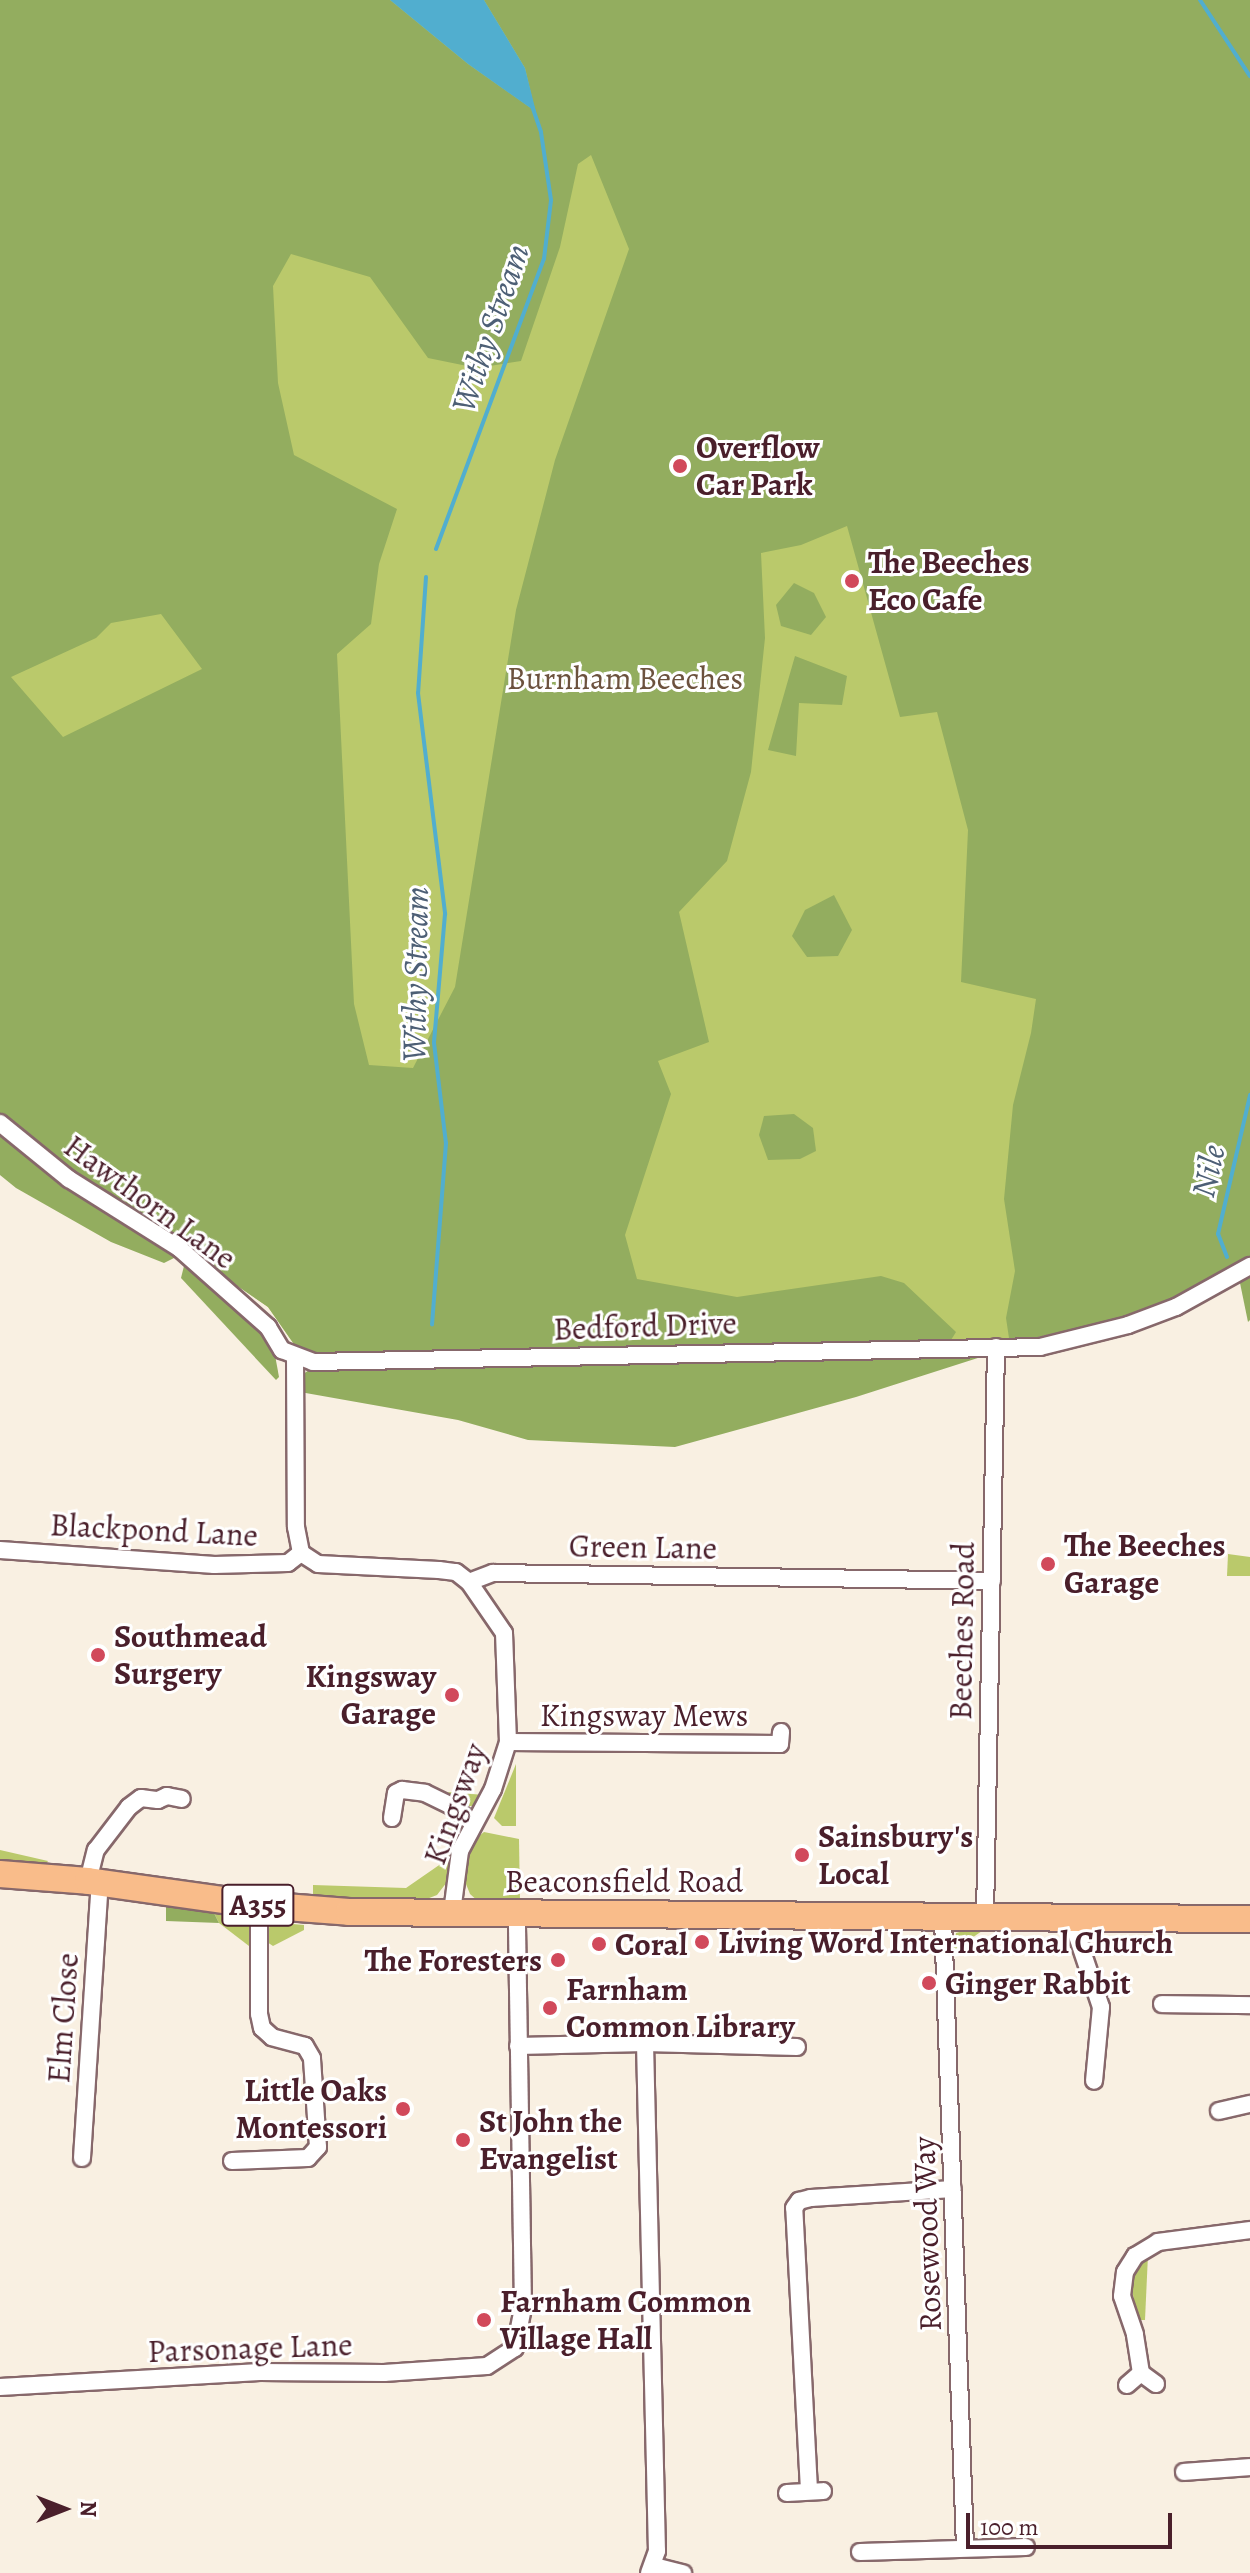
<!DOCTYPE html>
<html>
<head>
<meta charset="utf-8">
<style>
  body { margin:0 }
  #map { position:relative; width:1250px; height:2573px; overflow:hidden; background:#f9f0e2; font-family:Alegreya,serif }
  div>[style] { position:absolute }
  .green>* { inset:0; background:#bac96b }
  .forest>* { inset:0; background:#93ad5f }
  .water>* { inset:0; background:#51aecf }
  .stream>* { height:4px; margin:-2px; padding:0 2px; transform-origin:2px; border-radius:2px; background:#51aecf }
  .roads { filter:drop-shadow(2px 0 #87686b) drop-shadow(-2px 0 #87686b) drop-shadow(0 2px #87686b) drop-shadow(0 -2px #87686b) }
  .street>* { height:16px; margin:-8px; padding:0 8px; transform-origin:8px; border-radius:8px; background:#fff }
  .primary>* { height:26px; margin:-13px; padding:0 13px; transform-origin:13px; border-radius:13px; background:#f9bc8a }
  .dots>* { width:22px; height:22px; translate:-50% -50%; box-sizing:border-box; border:4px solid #fff; border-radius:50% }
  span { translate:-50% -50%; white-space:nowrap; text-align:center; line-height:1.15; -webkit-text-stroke:6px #fff; paint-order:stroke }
  .shield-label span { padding:2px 6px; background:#fff; border:2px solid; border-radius:6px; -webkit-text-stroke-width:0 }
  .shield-label { font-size:30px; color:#4a1f2b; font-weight:700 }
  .poi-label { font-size:32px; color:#4a1f2b; font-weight:700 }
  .left { translate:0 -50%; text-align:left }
  .right { translate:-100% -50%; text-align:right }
  .park-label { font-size:32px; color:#6c523e }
  .street-label { font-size:32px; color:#4a1f2b }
  .water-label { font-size:34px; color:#4d5f75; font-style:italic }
  .north { position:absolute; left:24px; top:2469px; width:80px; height:80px; -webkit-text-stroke:6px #fff; paint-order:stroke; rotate:90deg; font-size:22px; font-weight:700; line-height:32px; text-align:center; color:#4a1f2b }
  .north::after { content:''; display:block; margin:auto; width:28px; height:36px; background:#4a1f2b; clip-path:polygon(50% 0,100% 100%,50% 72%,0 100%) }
  .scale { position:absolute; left:966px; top:2513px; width:206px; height:36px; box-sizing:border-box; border:4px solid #4a1f2b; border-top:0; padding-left:10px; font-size:24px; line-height:28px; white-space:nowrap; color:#4a1f2b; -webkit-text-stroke:6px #fff; paint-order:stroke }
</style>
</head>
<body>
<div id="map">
  <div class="green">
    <i style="clip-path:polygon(0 0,1250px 0,1034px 1338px,578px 1351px,296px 1347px,268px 1307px,0 1116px)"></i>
    <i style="clip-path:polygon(1228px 1554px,1250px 1557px,1250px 1576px,1227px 1576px)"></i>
    <i style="clip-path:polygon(516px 1764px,516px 1826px,502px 1826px,494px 1818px)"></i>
    <i style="clip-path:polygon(448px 1792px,484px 1795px,474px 1806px,463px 1806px,454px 1801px)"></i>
    <i style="clip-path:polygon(447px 1817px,459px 1825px,459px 1833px,447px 1882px,437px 1895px,419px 1902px,313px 1899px,313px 1885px,406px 1888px,445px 1861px,449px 1844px)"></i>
    <i style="clip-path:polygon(484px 1832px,519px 1839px,520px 1903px,479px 1902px,470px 1894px,464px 1879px,468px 1854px,474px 1840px)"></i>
    <i style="clip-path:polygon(0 1850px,48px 1861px,43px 1868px,0 1867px)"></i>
    <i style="clip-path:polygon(232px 1911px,247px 1917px,254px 1928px,254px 1940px,249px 1946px,219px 1923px,214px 1913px)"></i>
    <i style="clip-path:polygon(270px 1922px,304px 1925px,304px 1930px,273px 1946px,267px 1942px)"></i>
    <i style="clip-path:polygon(971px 1929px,982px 1931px,953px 1951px,956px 1933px)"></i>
    <i style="clip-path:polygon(1148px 2255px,1145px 2320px,1138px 2320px,1130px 2280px)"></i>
  </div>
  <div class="forest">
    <i style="clip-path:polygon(evenodd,0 0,390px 0,468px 64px,535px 111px,525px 68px,484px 0,1250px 0,1250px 1261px,1167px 1307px,1034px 1338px,1009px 1338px,1006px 1318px,1015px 1271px,1004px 1199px,1013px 1105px,1031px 1033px,1036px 999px,961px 982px,968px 830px,937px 712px,900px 717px,847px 526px,801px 545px,761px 553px,765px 638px,751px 772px,727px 861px,679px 912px,709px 1042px,658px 1061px,671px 1094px,625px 1235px,637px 1279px,737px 1297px,881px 1276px,904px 1283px,956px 1332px,951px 1340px,309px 1356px,296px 1347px,268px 1307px,51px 1159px,0 1116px,0 0,591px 155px,629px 249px,555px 460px,516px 610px,455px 987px,413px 1068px,369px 1065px,354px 1004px,337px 654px,371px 624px,379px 564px,397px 509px,294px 455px,278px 383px,273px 286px,291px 254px,370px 277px,428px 358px,477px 368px,521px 361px,560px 247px,578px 164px,591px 155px,0 0,161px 614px,202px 669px,63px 737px,11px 677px,96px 638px,111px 623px,161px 614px)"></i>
    <i style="clip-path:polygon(794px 583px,814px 593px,826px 617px,811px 635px,781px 626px,776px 605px)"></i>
    <i style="clip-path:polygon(795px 656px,847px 676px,842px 705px,799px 703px,796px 756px,768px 750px)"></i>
    <i style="clip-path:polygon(834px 895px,852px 930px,838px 956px,807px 957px,792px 936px,805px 910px)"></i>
    <i style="clip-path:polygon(794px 1114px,813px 1128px,816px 1151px,800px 1159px,768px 1160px,759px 1135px,764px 1116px)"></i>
    <i style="clip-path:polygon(0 1133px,46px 1169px,176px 1257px,164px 1263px,111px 1242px,16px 1188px,0 1175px)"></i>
    <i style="clip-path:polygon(185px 1262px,264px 1333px,275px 1355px,279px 1377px,276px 1380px,181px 1278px)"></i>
    <i style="clip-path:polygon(1250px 1274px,1250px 1320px,1248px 1322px,1240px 1283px)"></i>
    <i style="clip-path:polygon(980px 1351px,984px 1356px,856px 1397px,675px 1447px,528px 1440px,458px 1420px,300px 1392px,299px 1377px,312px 1368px)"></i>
    <i style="clip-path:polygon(166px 1906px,214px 1913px,219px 1923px,166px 1921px)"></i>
  </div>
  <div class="water">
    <i style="clip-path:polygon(390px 0,484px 0,525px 68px,536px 112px,468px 64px)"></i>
  </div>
  <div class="stream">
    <i style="left:1200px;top:0;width:91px;rotate:56.7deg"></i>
    <i style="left:436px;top:549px;width:309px;rotate:-69.6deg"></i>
    <i style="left:544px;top:259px;width:59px;rotate:-83.2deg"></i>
    <i style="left:551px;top:200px;width:69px;rotate:-98.4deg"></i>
    <i style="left:541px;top:132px;width:28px;rotate:-109deg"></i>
    <i style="left:426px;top:577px;width:116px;rotate:93.9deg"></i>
    <i style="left:418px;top:693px;width:223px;rotate:83deg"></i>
    <i style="left:445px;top:914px;width:129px;rotate:94.9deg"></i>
    <i style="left:434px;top:1043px;width:101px;rotate:83.2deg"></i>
    <i style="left:446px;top:1143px;width:182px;rotate:94.4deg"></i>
    <i style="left:1227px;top:1257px;width:25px;rotate:-111deg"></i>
    <i style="left:1218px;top:1234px;width:143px;rotate:-77deg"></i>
  </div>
  <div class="roads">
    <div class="street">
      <i style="left:0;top:1123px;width:89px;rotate:39.1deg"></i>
      <i style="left:69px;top:1179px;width:131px;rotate:32.2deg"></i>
      <i style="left:180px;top:1249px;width:118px;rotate:41.6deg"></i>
      <i style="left:268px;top:1327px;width:27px;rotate:59deg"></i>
      <i style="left:282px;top:1350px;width:33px;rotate:21deg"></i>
      <i style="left:313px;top:1362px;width:727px;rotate:-1.18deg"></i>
      <i style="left:1040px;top:1347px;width:91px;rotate:-14deg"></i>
      <i style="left:1128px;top:1325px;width:51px;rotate:-20.6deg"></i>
      <i style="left:1176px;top:1307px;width:85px;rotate:-29deg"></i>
      <i style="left:295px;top:1357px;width:170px;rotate:89.7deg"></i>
      <i style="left:296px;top:1527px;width:26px;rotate:79deg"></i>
      <i style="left:0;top:1550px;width:215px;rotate:4deg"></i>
      <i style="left:214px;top:1565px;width:74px;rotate:-1.5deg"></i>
      <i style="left:288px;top:1563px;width:16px;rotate:-38deg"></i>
      <i style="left:301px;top:1553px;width:20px;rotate:33deg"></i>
      <i style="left:318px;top:1564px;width:121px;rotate:2.8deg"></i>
      <i style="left:439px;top:1570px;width:17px;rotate:7deg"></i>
      <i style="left:456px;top:1572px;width:16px;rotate:38deg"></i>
      <i style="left:469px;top:1582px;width:26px;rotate:-21deg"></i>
      <i style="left:493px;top:1573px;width:499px;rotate:0.9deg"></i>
      <i style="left:508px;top:1742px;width:272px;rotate:0.4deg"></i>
      <i style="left:780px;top:1744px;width:12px;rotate:-85deg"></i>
      <i style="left:392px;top:1818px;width:25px;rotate:-81deg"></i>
      <i style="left:396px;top:1793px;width:7px;rotate:-27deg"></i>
      <i style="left:402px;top:1790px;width:23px;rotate:7deg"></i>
      <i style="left:425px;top:1793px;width:28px;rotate:26deg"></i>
      <i style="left:450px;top:1805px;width:29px;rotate:38deg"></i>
      <i style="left:88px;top:1881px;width:32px;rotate:-76deg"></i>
      <i style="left:96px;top:1850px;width:54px;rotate:-52.5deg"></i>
      <i style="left:129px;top:1807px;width:15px;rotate:-37deg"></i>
      <i style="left:141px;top:1798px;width:17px;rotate:7deg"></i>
      <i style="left:158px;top:1800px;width:10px;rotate:-24deg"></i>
      <i style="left:167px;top:1796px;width:15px;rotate:11deg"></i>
      <i style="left:452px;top:1912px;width:62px;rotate:-82.5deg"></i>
      <i style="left:460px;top:1851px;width:70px;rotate:-62deg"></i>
      <i style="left:493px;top:1789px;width:49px;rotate:-72.3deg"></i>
      <i style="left:508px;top:1742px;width:109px;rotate:-92.1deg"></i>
      <i style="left:504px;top:1633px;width:62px;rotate:-124.5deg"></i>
      <i style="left:985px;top:1916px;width:569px;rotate:-88.89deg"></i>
      <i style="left:943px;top:1918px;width:630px;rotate:88deg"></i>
      <i style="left:1071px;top:1918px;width:94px;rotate:71.4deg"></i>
      <i style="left:1101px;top:2007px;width:74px;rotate:95.4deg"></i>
      <i style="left:1162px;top:2004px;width:88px;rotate:0.7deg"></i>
      <i style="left:645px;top:2043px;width:508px;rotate:88.65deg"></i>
      <i style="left:657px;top:2551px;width:23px;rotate:110deg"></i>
      <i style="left:518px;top:2046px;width:127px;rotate:-1.4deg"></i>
      <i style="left:645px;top:2043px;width:152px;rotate:1.5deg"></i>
      <i style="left:1219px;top:2111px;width:32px;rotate:-13deg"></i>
      <i style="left:82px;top:2158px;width:276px;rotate:-86.3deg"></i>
      <i style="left:232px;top:2161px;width:76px;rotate:-2.3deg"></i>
      <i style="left:308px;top:2158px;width:15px;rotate:-48deg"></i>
      <i style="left:318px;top:2147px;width:89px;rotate:-93.9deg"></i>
      <i style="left:312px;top:2058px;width:14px;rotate:-120deg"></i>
      <i style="left:305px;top:2046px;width:34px;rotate:-165deg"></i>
      <i style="left:272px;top:2037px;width:13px;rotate:-138deg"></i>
      <i style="left:262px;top:2028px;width:14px;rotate:-102deg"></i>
      <i style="left:259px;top:2014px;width:109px;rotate:-90deg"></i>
      <i style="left:1156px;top:2384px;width:19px;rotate:-144deg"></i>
      <i style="left:1141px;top:2373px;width:39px;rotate:-99deg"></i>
      <i style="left:1135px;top:2334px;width:40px;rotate:-108.9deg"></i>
      <i style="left:1122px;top:2296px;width:24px;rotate:-83deg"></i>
      <i style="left:1125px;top:2272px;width:19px;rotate:-58deg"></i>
      <i style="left:1135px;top:2256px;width:27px;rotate:-31deg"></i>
      <i style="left:1158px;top:2242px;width:93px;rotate:-7.4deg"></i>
      <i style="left:1127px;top:2385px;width:18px;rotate:-41deg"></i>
      <i style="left:0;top:2387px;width:260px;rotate:-3.3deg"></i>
      <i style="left:260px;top:2372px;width:124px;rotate:0.5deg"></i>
      <i style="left:384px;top:2373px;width:103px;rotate:-3.9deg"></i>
      <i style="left:487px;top:2366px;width:33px;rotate:-33deg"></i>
      <i style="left:515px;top:2348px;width:41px;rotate:-78.7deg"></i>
      <i style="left:523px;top:2308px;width:393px;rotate:-90.9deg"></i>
      <i style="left:1184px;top:2472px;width:66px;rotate:-4.3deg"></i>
      <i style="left:809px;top:2490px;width:282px;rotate:-93deg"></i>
      <i style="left:794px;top:2208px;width:9px;rotate:-54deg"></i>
      <i style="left:799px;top:2201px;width:12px;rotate:-14deg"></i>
      <i style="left:811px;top:2198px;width:142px;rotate:-3.6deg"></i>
      <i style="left:787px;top:2493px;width:36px;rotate:-3deg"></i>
      <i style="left:860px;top:2552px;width:166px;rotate:-1.7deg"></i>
      <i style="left:654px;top:2566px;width:30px;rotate:14deg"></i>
    </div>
    <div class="primary">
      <i style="left:0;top:1874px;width:88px;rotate:4.5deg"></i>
      <i style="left:88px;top:1881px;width:173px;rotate:8deg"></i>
      <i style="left:259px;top:1905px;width:90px;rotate:4.4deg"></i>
      <i style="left:349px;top:1912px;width:901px;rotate:0.45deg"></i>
    </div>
  </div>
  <div class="dots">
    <i style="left:680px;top:466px;background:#d1495b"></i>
    <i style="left:852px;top:581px;background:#d1495b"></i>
    <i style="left:1048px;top:1564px;background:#d1495b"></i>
    <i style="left:98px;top:1655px;background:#d1495b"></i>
    <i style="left:452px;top:1695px;background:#d1495b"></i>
    <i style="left:802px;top:1855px;background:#d1495b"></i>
    <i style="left:702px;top:1942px;background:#d1495b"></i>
    <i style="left:599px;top:1944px;background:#d1495b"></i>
    <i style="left:558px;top:1960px;background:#d1495b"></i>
    <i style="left:929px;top:1983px;background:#d1495b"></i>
    <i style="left:550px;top:2008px;background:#d1495b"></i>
    <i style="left:403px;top:2109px;background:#d1495b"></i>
    <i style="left:463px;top:2140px;background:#d1495b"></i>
    <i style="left:484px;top:2320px;background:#d1495b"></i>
  </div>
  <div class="shield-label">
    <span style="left:258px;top:1905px">A355</span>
  </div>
  <div class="poi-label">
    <span class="left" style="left:696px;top:466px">Overflow<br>Car Park</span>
    <span class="left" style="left:868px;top:581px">The Beeches<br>Eco Cafe</span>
    <span class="left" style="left:1064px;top:1564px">The Beeches<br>Garage</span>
    <span class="left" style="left:114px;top:1655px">Southmead<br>Surgery</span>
    <span class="right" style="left:436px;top:1695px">Kingsway<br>Garage</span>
    <span class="left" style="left:818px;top:1855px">Sainsbury's<br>Local</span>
    <span class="left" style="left:718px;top:1942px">Living Word International Church</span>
    <span class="left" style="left:615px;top:1944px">Coral</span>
    <span class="right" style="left:542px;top:1960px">The Foresters</span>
    <span class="left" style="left:945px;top:1983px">Ginger Rabbit</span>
    <span class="left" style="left:566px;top:2008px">Farnham<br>Common Library</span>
    <span class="right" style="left:387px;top:2109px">Little Oaks<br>Montessori</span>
    <span class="left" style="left:479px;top:2140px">St John the<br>Evangelist</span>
    <span class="left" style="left:500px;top:2320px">Farnham Common<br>Village Hall</span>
  </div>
  <div class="park-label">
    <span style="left:625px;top:678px">Burnham Beeches</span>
  </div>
  <div class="street-label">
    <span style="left:150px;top:1202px;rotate:36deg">Hawthorn Lane</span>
    <span style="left:645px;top:1326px;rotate:-2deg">Bedford Drive</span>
    <span style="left:154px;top:1530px;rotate:3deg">Blackpond Lane</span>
    <span style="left:643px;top:1547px;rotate:1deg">Green Lane</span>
    <span style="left:962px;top:1631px;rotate:-89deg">Beeches Road</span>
    <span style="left:644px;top:1715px">Kingsway Mews</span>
    <span style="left:455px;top:1804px;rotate:-70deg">Kingsway</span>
    <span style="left:624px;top:1881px">Beaconsfield Road</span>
    <span style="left:63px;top:2018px;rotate:-86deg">Elm Close</span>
    <span style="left:927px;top:2234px;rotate:-92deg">Rosewood Way</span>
    <span style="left:250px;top:2348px;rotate:-2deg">Parsonage Lane</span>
  </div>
  <div class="water-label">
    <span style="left:490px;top:328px;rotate:-71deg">Withy Stream</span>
    <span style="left:415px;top:974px;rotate:-89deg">Withy Stream</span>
    <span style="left:1208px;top:1171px;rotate:-77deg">Nile</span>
  </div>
  <div class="north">N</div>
  <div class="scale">100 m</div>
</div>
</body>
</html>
